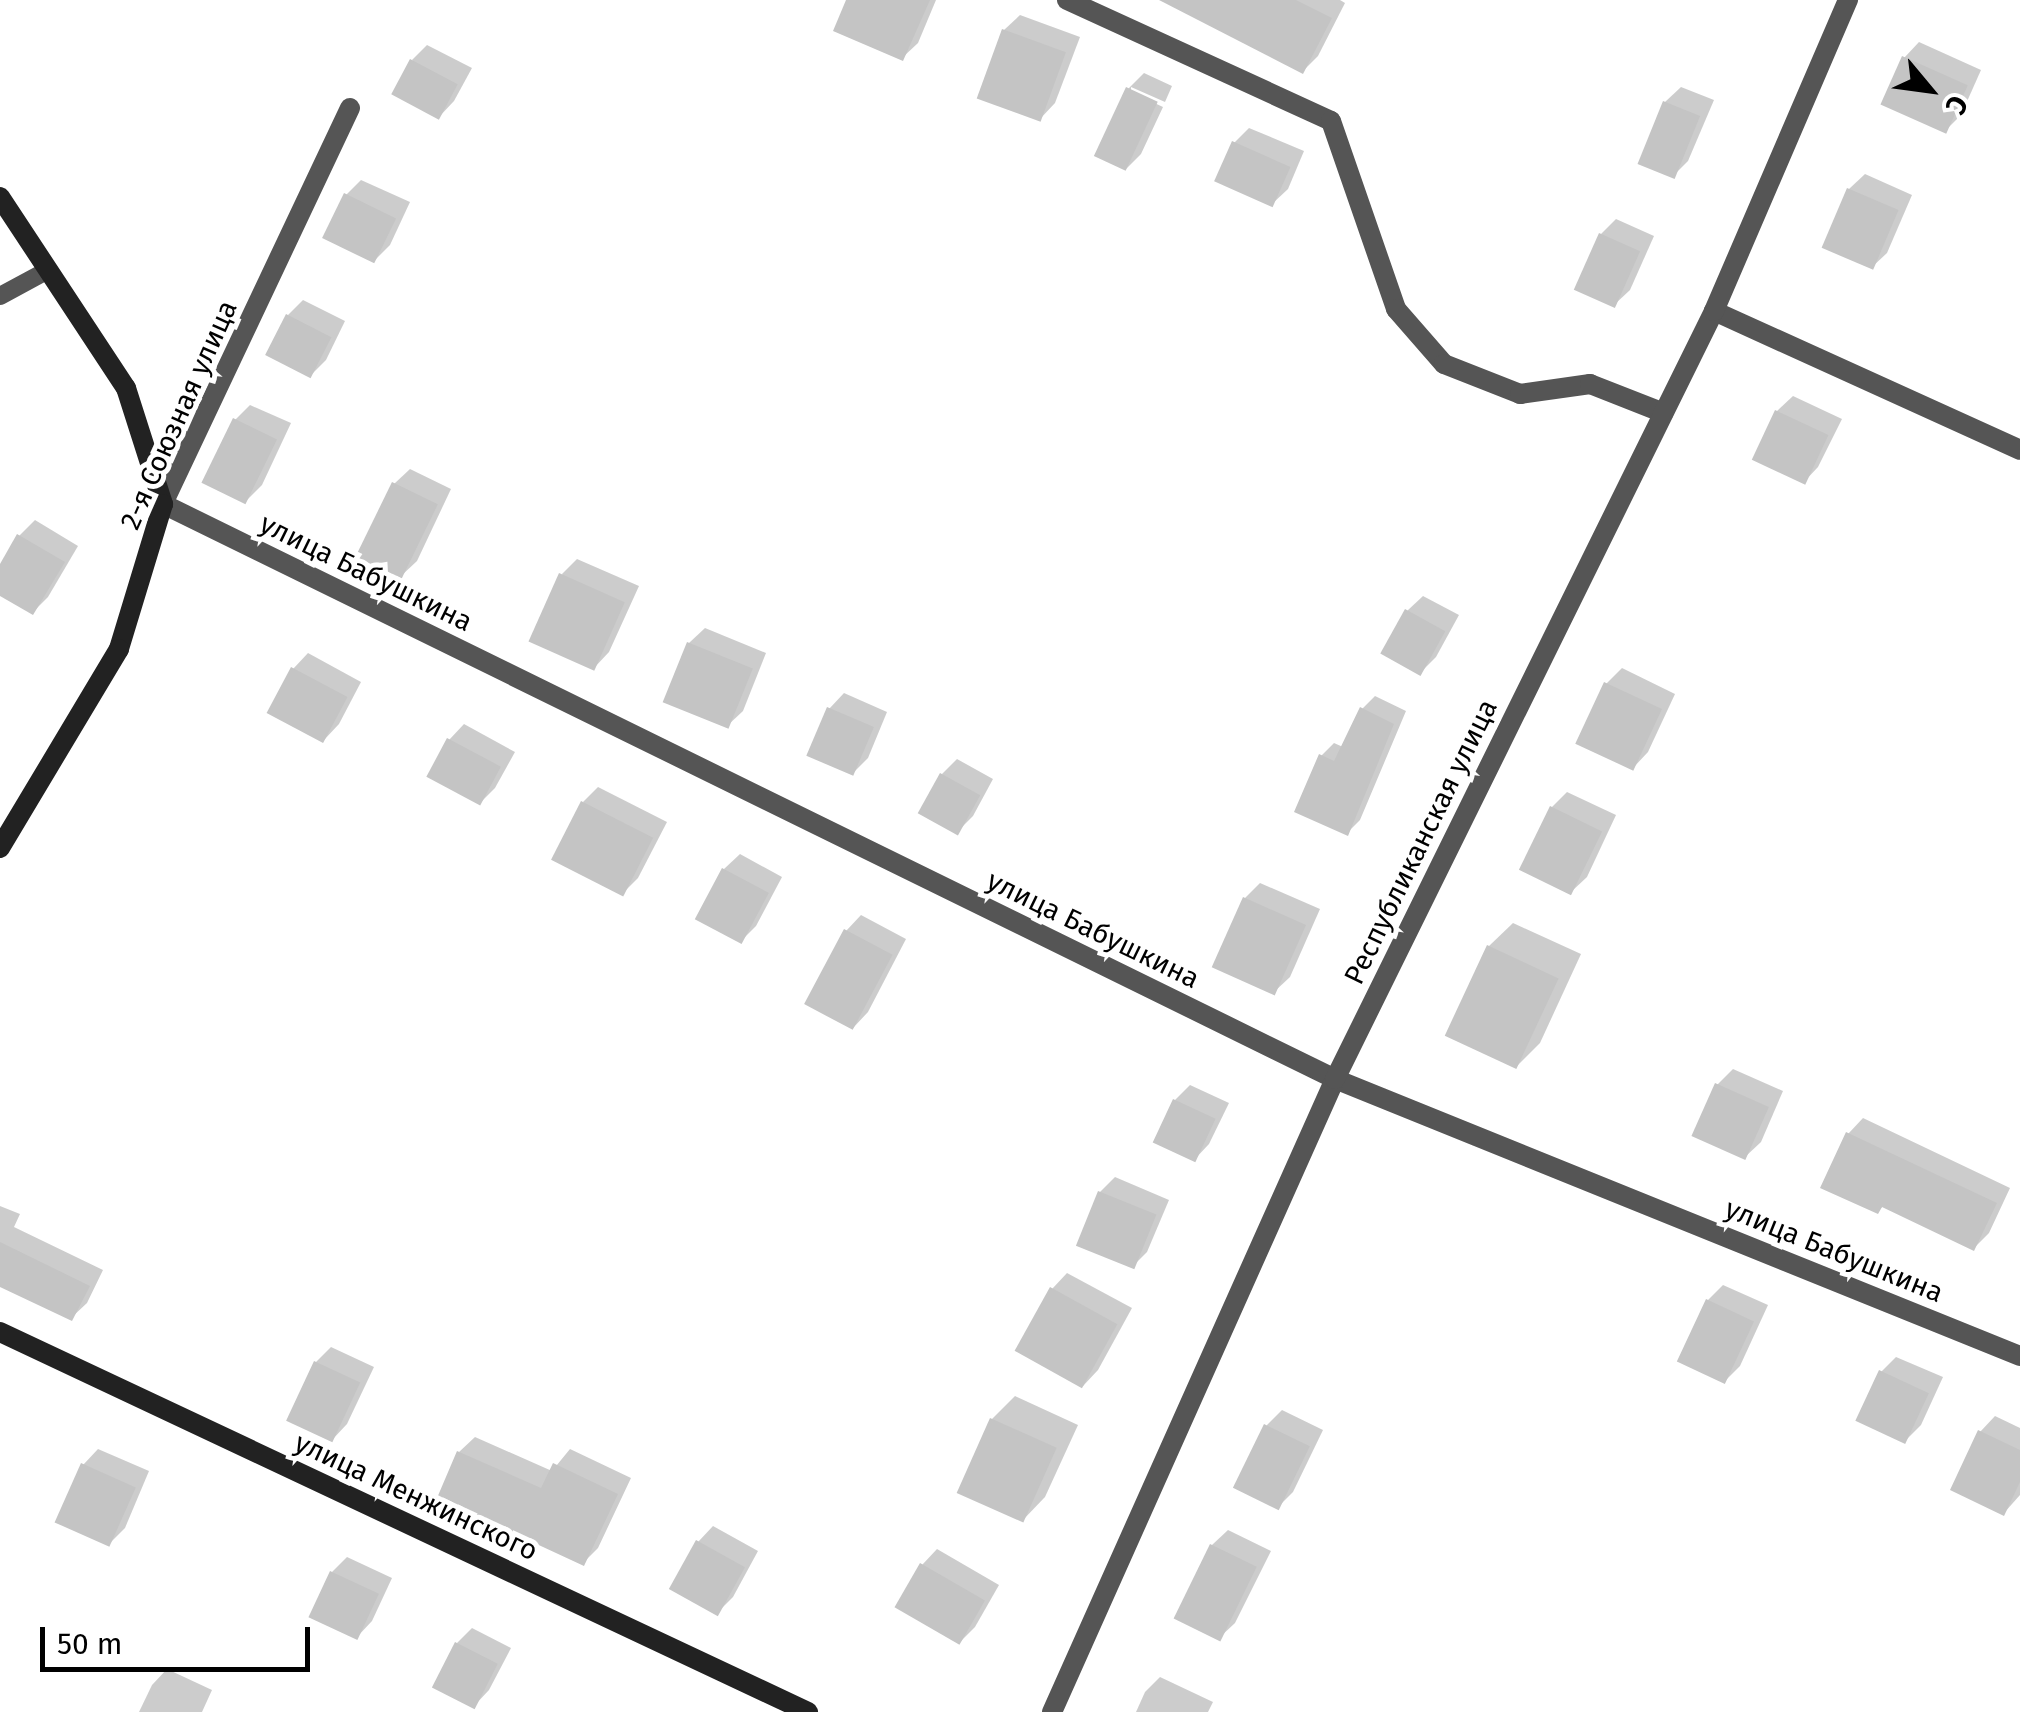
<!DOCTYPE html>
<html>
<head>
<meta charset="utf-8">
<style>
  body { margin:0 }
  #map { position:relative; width:2020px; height:1712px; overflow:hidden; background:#fff; font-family:"Fira Sans",sans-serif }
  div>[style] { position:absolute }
  .shadow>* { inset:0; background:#0003 }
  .building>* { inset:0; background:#c4c4c4; transform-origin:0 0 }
  .lane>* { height:18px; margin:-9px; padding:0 9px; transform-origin:9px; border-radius:9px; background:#555 }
  .street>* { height:20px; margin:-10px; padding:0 10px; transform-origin:10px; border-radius:10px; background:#555 }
  .secondary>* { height:20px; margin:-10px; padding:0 10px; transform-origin:10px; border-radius:10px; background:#222 }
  span { translate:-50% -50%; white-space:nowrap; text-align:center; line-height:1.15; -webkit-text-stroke:10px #fff; paint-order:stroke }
  .street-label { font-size:28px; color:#000 }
  .north { position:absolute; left:1880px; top:40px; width:100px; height:100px; -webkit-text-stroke:8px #fff; paint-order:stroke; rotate:119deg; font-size:28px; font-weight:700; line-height:40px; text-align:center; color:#000 }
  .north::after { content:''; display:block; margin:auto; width:35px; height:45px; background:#000; clip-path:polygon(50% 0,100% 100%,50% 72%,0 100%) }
  .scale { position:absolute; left:40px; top:1627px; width:270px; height:45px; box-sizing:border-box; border:5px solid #000; border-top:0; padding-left:12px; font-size:30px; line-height:35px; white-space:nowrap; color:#000; -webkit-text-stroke:8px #fff; paint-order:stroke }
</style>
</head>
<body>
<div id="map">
  <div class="shadow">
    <i style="clip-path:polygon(849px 0,936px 0,918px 43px,902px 58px)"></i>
    <i style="clip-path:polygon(1162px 0,1340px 0,1345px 3px,1318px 56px,1303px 71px)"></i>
    <i style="clip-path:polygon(1020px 15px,1080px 37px,1055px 103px,1040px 119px,1004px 30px)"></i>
    <i style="clip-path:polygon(1919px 42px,1981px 70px,1961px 115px,1945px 131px,1904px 58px)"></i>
    <i style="clip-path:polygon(427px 45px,472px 68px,454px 101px,439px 117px,412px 60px)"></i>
    <i style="clip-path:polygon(1144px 73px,1172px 86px,1165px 102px,1131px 87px,1131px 92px,1163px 107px,1141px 154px,1126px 169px,1128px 89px)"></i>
    <i style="clip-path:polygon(1681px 87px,1714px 100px,1688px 161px,1673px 176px,1640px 163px,1665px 102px)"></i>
    <i style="clip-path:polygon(1249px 128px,1304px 151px,1288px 189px,1272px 204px,1234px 143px)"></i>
    <i style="clip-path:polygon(1865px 174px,1912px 195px,1887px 253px,1871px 268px,1849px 189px)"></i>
    <i style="clip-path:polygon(361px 180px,410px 202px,390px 245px,375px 260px,346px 195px)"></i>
    <i style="clip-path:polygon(1616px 219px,1654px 236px,1630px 290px,1614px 305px,1601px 234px)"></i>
    <i style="clip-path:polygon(303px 300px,345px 321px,326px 360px,311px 375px,288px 315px)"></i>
    <i style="clip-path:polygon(1793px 396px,1842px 419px,1818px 467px,1803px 483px,1754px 459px,1777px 411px)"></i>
    <i style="clip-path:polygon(250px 405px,291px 423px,262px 485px,246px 501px,235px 420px)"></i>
    <i style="clip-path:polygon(410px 469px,451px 489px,417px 561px,401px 576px,394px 484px)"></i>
    <i style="clip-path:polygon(35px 520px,78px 546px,48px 597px,33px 612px,0 593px,0 569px,19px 536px)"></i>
    <i style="clip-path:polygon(577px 559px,639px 586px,609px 652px,594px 668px,562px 574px)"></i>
    <i style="clip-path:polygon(1423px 596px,1459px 615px,1436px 657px,1421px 672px,1407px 611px)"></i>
    <i style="clip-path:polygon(705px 628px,766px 653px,743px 711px,727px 726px,689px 643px)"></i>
    <i style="clip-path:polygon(308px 653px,361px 682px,339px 724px,324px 740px,293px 669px)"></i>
    <i style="clip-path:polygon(1622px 668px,1675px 694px,1648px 752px,1633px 768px,1606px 684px)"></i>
    <i style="clip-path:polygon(844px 693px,887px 712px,868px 758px,853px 773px,829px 709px)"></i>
    <i style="clip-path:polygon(1375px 696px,1406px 711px,1360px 820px,1347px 833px,1321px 756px,1334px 743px,1343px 747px,1362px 709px)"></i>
    <i style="clip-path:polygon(464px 724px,515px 752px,495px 788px,480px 803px,449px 740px)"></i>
    <i style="clip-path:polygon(957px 759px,993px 779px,973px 816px,958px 831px,942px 774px)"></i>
    <i style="clip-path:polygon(598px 787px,667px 822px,638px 878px,623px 893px,583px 802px)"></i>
    <i style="clip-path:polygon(1567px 792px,1616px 815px,1587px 877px,1571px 892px,1552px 807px)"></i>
    <i style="clip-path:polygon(740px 854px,782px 877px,756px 926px,740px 942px,724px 869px)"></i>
    <i style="clip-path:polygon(1260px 883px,1320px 909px,1290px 977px,1274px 992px,1245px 898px)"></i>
    <i style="clip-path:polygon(861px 915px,906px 939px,868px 1012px,853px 1028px,846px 931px)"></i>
    <i style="clip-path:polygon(1513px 923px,1581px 954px,1540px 1043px,1517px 1066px,1489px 946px)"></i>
    <i style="clip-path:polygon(1733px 1069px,1783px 1091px,1761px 1142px,1745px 1157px,1717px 1085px)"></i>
    <i style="clip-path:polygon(1190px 1085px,1229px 1103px,1209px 1144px,1194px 1160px,1175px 1100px)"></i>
    <i style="clip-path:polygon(1863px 1118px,2010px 1188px,1989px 1233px,1974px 1248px,1884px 1205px,1878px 1211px,1848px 1134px)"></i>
    <i style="clip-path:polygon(1115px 1177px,1169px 1200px,1147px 1252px,1132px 1267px,1100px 1192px)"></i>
    <i style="clip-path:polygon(0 1206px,20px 1214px,14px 1227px,103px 1270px,87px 1303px,71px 1318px,0 1269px)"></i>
    <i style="clip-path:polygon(1067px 1273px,1132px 1308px,1098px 1370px,1083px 1386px,1052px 1289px)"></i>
    <i style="clip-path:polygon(1723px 1285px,1768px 1305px,1740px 1366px,1725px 1381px,1708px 1300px)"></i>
    <i style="clip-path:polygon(331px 1347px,374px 1367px,347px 1424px,332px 1440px,316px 1362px)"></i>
    <i style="clip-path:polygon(1896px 1357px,1943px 1377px,1921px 1425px,1906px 1440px,1881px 1372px)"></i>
    <i style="clip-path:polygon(1015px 1396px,1078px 1425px,1045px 1497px,1022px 1521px,992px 1419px)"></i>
    <i style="clip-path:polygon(1282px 1410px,1323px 1430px,1293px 1492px,1278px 1507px,1236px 1487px,1267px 1425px)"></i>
    <i style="clip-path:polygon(1995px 1416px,2020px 1428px,2020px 1495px,2004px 1513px,1980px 1432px)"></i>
    <i style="clip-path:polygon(475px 1437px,552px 1471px,570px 1449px,631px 1478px,598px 1548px,583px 1563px,459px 1452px)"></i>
    <i style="clip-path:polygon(98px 1449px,149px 1471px,125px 1528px,110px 1543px,83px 1465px)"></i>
    <i style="clip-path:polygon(713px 1526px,758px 1551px,733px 1597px,717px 1613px,698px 1542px)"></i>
    <i style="clip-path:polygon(1228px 1530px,1271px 1551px,1235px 1623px,1219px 1638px,1212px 1545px)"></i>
    <i style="clip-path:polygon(937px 1549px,999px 1585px,975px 1627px,960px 1642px,922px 1565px)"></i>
    <i style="clip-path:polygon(347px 1557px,392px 1578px,372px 1621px,357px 1637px,332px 1572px)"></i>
    <i style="clip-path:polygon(472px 1628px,511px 1648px,489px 1690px,474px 1706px,457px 1643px)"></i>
    <i style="clip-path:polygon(167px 1669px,212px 1690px,202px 1712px,139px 1712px,152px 1685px)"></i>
    <i style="clip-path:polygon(1160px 1677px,1213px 1702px,1208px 1712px,1136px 1712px,1145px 1692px)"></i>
  </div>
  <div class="building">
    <i style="clip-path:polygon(846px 0,930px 0,903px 61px,833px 31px)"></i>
    <i style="clip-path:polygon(1159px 0,1296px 0,1332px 18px,1303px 74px)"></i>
    <i style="left:1002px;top:29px;width:68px;height:74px;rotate:20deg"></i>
    <i style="left:1902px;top:56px;width:72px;height:53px;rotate:24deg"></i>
    <i style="left:410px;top:59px;width:54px;height:40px;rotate:28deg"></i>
    <i style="left:1126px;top:87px;width:35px;height:76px;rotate:25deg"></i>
    <i style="left:1663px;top:101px;width:40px;height:68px;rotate:22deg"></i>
    <i style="left:1232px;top:141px;width:64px;height:44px;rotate:24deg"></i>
    <i style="left:1847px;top:188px;width:56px;height:65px;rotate:23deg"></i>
    <i style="left:344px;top:193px;width:58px;height:50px;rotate:26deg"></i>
    <i style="left:1599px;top:233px;width:45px;height:62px;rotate:24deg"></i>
    <i style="left:286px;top:314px;width:51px;height:46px;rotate:27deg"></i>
    <i style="left:1775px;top:410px;width:59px;height:55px;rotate:25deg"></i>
    <i style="left:233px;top:418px;width:49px;height:72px;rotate:26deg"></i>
    <i style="left:392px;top:482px;width:51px;height:83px;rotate:26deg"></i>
    <i style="clip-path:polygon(17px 534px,65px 562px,33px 615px,0 596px,0 564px)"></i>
    <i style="left:559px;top:573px;width:72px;height:75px;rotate:24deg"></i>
    <i style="left:1405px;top:609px;width:46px;height:51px;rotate:29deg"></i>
    <i style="left:687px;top:642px;width:71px;height:65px;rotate:22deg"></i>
    <i style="left:291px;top:667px;width:64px;height:52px;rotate:28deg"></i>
    <i style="left:1604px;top:682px;width:64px;height:68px;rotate:25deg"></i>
    <i style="left:827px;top:707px;width:51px;height:53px;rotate:23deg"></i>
    <i style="clip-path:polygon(1360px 707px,1394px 724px,1348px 836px,1294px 812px,1319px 754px,1334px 761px)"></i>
    <i style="left:447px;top:738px;width:61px;height:44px;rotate:28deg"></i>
    <i style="left:940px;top:773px;width:46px;height:46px;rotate:29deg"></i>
    <i style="left:581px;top:801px;width:81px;height:66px;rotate:27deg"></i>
    <i style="left:1550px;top:806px;width:58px;height:71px;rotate:26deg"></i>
    <i style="left:722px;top:868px;width:53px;height:58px;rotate:28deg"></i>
    <i style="left:1243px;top:897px;width:69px;height:77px;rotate:24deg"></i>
    <i style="left:844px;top:929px;width:55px;height:85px;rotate:28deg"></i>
    <i style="left:1487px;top:945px;width:79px;height:100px;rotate:25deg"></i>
    <i style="left:1715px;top:1083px;width:59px;height:58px;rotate:24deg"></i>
    <i style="left:1173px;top:1099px;width:47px;height:48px;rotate:25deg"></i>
    <i style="clip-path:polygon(1846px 1132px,1997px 1203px,1974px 1251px,1882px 1207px,1878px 1214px,1820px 1188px)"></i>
    <i style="left:1098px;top:1191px;width:63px;height:59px;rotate:22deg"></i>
    <i style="clip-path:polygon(0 1242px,90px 1286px,72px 1321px,0 1287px)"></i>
    <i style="left:1050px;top:1287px;width:77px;height:73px;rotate:29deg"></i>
    <i style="left:1706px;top:1299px;width:53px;height:69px;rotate:25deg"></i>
    <i style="left:314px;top:1361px;width:51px;height:66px;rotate:25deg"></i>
    <i style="left:1879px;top:1370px;width:55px;height:56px;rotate:25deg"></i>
    <i style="left:990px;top:1418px;width:73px;height:82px;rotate:24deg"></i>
    <i style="left:1264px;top:1424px;width:51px;height:71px;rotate:26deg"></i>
    <i style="clip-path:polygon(1978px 1430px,2020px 1450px,2020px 1482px,2004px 1516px,1950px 1490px)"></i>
    <i style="clip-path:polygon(457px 1451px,541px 1488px,553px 1463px,618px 1494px,584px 1566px,437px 1498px)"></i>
    <i style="left:81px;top:1463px;width:60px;height:65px;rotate:24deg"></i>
    <i style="left:696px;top:1540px;width:56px;height:56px;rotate:29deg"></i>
    <i style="left:1210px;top:1544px;width:52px;height:83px;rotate:26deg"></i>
    <i style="left:920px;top:1563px;width:75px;height:51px;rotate:30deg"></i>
    <i style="left:330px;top:1571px;width:54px;height:51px;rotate:25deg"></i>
    <i style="left:455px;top:1642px;width:48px;height:51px;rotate:27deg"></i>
  </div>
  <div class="lane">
    <i style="left:0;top:296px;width:55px;rotate:-28.4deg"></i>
  </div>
  <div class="street">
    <i style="left:1067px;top:0;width:290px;rotate:24.6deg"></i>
    <i style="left:1331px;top:121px;width:199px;rotate:70.9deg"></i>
    <i style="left:1396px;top:309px;width:73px;rotate:48.9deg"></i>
    <i style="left:1444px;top:364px;width:82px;rotate:21.5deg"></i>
    <i style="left:1520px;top:394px;width:71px;rotate:-8.1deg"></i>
    <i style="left:1590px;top:384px;width:79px;rotate:21.4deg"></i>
    <i style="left:350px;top:108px;width:438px;rotate:115.3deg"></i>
    <i style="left:163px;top:504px;width:1305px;rotate:26.13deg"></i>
    <i style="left:1335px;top:1079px;width:739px;rotate:22.02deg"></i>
    <i style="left:1714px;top:311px;width:336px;rotate:24.4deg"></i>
    <i style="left:1052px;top:1712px;width:693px;rotate:-65.91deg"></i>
    <i style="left:1335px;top:1079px;width:856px;rotate:-63.73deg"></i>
    <i style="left:1714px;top:311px;width:339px;rotate:-66.7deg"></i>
  </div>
  <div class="secondary">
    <i style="left:0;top:197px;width:229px;rotate:56.6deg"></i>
    <i style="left:126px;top:388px;width:122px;rotate:72.3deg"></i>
    <i style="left:163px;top:504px;width:152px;rotate:106.9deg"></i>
    <i style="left:119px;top:649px;width:232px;rotate:120.9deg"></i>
    <i style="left:0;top:1332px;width:893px;rotate:25.19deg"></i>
  </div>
  <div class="street-label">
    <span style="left:179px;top:415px;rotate:-66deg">2-я Союзная улица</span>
    <span style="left:366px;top:573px;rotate:26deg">улица Бабушкина</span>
    <span style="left:1421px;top:842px;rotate:-64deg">Республиканская улица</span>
    <span style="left:1093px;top:930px;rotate:26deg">улица Бабушкина</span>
    <span style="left:1834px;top:1251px;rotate:22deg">улица Бабушкина</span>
    <span style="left:416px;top:1497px;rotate:25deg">улица Менжинского</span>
  </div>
  <div class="north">С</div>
  <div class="scale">50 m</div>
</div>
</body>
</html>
